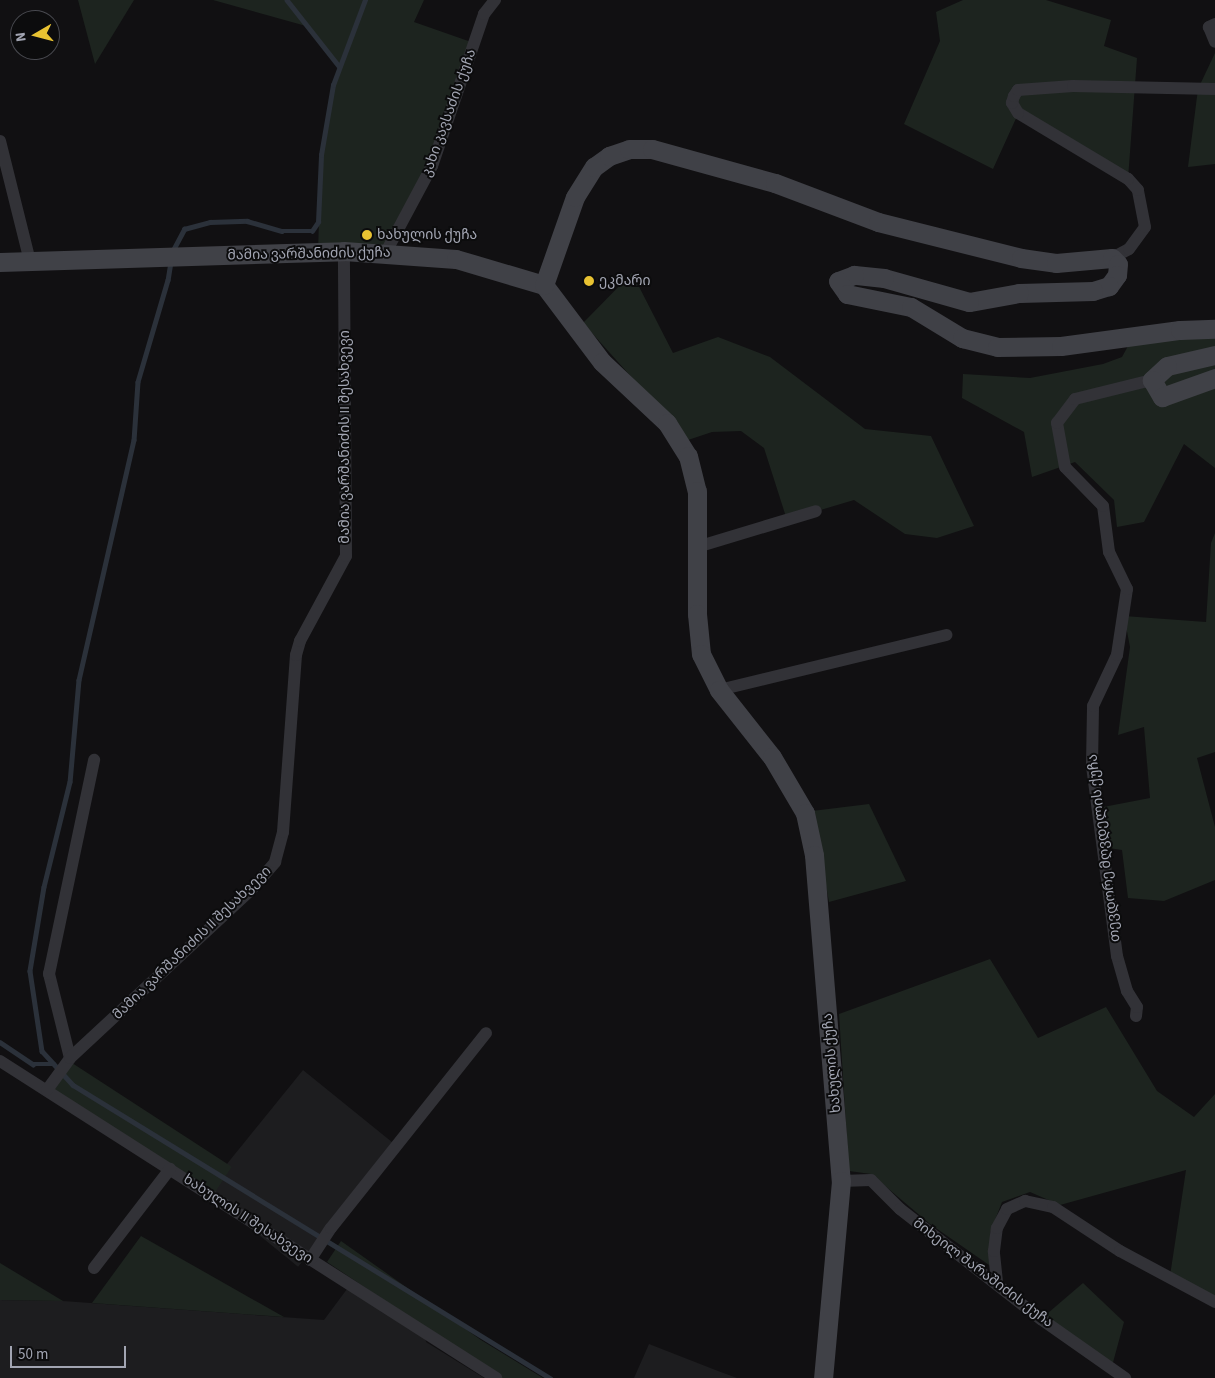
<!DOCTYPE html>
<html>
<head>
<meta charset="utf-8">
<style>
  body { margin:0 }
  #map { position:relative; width:1215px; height:1378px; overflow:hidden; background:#111012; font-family:"Source Sans 3","Noto Sans Georgian",sans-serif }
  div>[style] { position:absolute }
  .built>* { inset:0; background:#1d1d1f; transform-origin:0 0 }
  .green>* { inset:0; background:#1d241f; transform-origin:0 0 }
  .stream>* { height:4.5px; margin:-2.25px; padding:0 2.25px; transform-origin:2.25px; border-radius:2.25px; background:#2b313a }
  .street>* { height:12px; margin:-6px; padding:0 6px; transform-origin:6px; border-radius:6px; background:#323237 }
  .secondary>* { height:19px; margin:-9.5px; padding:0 9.5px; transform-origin:9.5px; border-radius:9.5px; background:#404147 }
  .dots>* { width:14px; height:14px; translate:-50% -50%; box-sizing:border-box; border:2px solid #0c0c0d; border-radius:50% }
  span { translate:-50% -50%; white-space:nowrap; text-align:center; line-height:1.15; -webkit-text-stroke:4px #0c0c0d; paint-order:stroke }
  .street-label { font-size:14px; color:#a2a5b2 }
  .poi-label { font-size:14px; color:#a2a5b2 }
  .left { translate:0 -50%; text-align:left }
  .north { position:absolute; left:10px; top:10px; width:50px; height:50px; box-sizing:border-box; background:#0c0c0d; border:1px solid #48494f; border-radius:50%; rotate:262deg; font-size:14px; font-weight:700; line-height:20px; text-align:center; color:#a2a5b2 }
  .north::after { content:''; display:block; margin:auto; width:18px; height:22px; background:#e8c232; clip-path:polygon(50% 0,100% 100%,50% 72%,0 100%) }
  .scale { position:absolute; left:10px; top:1346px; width:116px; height:22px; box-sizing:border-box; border:2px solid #a2a5b2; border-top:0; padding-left:6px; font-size:15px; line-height:18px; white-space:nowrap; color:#a2a5b2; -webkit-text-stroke:4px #0c0c0d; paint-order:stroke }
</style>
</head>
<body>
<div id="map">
  <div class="built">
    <i style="left:303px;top:1070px;width:120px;height:156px;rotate:39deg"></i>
    <i style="clip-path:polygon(350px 1285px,425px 1333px,426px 1342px,484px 1378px,0 1378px,0 1300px,63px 1301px,324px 1320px)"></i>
    <i style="clip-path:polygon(649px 1344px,718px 1371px,737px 1378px,634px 1378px)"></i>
  </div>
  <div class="green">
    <i style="clip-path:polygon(78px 0,134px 0,95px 64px)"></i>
    <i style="clip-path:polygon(213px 0,424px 0,414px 22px,474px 43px,432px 166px,386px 252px,318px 252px,321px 155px,339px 66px,306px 26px)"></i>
    <i style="clip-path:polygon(963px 0,1046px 0,1111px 20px,1104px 46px,1137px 58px,1128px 179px,1018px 114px,993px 169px,904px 124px,940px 41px,936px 12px)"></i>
    <i style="clip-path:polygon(1215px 53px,1215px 164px,1188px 167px,1198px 89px)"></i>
    <i style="clip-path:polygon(632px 273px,673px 353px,718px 337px,770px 357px,865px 429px,931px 436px,974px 526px,937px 538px,905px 534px,854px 500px,787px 520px,764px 448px,741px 431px,712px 432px,688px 440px,583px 323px)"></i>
    <i style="clip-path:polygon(1215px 331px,1215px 468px,1184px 444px,1144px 522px,1117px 527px,1114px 500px,1075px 462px,1032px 477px,1024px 432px,962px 398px,963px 374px,1030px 378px,1103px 364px,1122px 357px,1134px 335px)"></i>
    <i style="clip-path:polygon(1215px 533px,1215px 752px,1197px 758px,1215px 827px,1215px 880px,1164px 901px,1128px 898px,1122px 850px,1102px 847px,1098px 808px,1150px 798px,1144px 727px,1118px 735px,1130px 647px,1124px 616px,1206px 622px,1211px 543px)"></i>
    <i style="clip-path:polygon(869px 804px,906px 881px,829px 902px,812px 811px)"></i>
    <i style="clip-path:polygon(990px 959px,1038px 1038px,1106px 1007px,1157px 1091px,1194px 1117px,1215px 1094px,1215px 1302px,1170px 1276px,1186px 1170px,1060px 1205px,1030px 1192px,1002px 1202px,990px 1233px,992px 1267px,930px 1224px,871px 1174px,849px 1171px,839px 1014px)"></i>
    <i style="left:69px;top:1061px;width:194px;height:36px;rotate:33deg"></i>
    <i style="clip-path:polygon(141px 1236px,284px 1317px,92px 1303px)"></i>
    <i style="clip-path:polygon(341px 1241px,481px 1340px,543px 1378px,501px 1378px,327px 1262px)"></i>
    <i style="clip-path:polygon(0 1263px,63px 1301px,0 1300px)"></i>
    <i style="clip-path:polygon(1083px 1283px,1124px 1322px,1112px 1366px,1041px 1319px)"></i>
  </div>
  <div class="stream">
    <i style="left:287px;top:0;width:84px;rotate:51.8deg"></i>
    <i style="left:172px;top:252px;width:26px;rotate:-62deg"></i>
    <i style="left:184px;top:229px;width:27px;rotate:-15deg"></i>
    <i style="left:210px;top:222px;width:37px;rotate:-2deg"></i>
    <i style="left:247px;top:221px;width:36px;rotate:16deg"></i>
    <i style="left:282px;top:231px;width:30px"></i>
    <i style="left:312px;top:231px;width:11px;rotate:-56deg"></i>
    <i style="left:318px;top:222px;width:67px;rotate:-87.4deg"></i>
    <i style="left:321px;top:155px;width:71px;rotate:-80.3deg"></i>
    <i style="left:333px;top:85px;width:91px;rotate:-69.4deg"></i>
    <i style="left:171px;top:262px;width:18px;rotate:99deg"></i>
    <i style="left:168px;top:280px;width:106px;rotate:106.4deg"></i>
    <i style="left:138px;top:382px;width:58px;rotate:93.9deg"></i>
    <i style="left:134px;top:440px;width:246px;rotate:102.9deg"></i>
    <i style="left:79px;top:680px;width:102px;rotate:95deg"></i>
    <i style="left:70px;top:782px;width:108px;rotate:103.9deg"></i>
    <i style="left:44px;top:887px;width:85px;rotate:99.5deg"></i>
    <i style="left:30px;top:971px;width:81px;rotate:81.5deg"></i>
    <i style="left:42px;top:1051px;width:46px;rotate:47.6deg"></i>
    <i style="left:73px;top:1085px;width:560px;rotate:31.56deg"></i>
    <i style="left:0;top:1042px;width:40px;rotate:34deg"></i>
    <i style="left:33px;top:1064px;width:21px"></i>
  </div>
  <div class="street">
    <i style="left:1215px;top:24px;width:7px;rotate:153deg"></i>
    <i style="left:1209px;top:27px;width:16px;rotate:68deg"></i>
    <i style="left:0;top:141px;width:124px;rotate:76deg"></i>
    <i style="left:386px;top:252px;width:98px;rotate:-61.9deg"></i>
    <i style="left:432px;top:166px;width:161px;rotate:-71.1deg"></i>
    <i style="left:484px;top:14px;width:18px;rotate:-52deg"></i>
    <i style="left:1112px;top:258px;width:19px;rotate:-28deg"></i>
    <i style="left:1129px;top:249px;width:27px;rotate:-54deg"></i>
    <i style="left:1145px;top:227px;width:38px;rotate:-101deg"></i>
    <i style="left:1138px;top:190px;width:15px;rotate:-132deg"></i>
    <i style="left:1128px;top:179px;width:128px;rotate:-149deg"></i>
    <i style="left:1018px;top:113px;width:12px;rotate:-121deg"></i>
    <i style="left:1012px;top:103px;width:7px;rotate:-74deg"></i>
    <i style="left:1014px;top:96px;width:7px;rotate:-56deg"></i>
    <i style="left:1018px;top:90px;width:55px;rotate:-4.2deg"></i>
    <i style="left:1073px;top:86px;width:142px;rotate:1.2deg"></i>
    <i style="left:697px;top:547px;width:124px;rotate:-16.8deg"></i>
    <i style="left:719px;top:690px;width:234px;rotate:-13.6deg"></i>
    <i style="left:1136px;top:1016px;width:9px;rotate:-84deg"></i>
    <i style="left:1137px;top:1007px;width:19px;rotate:-122deg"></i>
    <i style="left:1127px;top:991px;width:36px;rotate:-106deg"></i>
    <i style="left:1117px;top:956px;width:193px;rotate:-97.5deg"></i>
    <i style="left:1092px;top:765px;width:59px;rotate:-89deg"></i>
    <i style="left:1093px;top:706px;width:56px;rotate:-64.8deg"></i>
    <i style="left:1117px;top:655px;width:67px;rotate:-81.4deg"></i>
    <i style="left:1127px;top:589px;width:41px;rotate:-115.9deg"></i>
    <i style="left:1109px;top:552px;width:46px;rotate:-97.4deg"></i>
    <i style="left:1103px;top:506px;width:54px;rotate:-134.3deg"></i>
    <i style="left:1065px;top:467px;width:45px;rotate:-100.3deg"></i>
    <i style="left:1057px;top:423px;width:30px;rotate:-53deg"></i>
    <i style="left:1075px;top:399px;width:79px;rotate:-13.9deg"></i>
    <i style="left:70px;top:1058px;width:87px;rotate:-104deg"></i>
    <i style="left:49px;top:974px;width:219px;rotate:-78.1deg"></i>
    <i style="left:0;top:1061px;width:589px;rotate:32.58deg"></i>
    <i style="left:47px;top:1090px;width:39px;rotate:-54deg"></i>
    <i style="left:70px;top:1058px;width:247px;rotate:-42.9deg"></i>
    <i style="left:251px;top:890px;width:37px;rotate:-49deg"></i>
    <i style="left:275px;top:862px;width:31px;rotate:-75deg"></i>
    <i style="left:283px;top:832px;width:177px;rotate:-85.8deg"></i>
    <i style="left:296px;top:655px;width:15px;rotate:-74deg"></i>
    <i style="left:300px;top:641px;width:97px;rotate:-61.6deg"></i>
    <i style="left:346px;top:556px;width:305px;rotate:-90.4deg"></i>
    <i style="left:841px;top:1181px;width:30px;rotate:-2deg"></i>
    <i style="left:871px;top:1180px;width:41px;rotate:45deg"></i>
    <i style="left:900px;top:1209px;width:179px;rotate:38deg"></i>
    <i style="left:1041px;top:1319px;width:103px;rotate:35.1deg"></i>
    <i style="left:310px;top:1260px;width:38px;rotate:-57deg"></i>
    <i style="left:331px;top:1228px;width:249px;rotate:-51.5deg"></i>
    <i style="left:94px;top:1268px;width:125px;rotate:-52.5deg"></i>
    <i style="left:997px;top:1282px;width:31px;rotate:-96deg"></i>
    <i style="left:994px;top:1251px;width:23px;rotate:-83deg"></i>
    <i style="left:997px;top:1228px;width:21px;rotate:-62deg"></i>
    <i style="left:1007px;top:1209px;width:20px;rotate:-24deg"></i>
    <i style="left:1025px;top:1201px;width:29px;rotate:12deg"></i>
    <i style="left:1053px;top:1207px;width:80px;rotate:33.3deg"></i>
    <i style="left:1120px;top:1251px;width:108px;rotate:28.2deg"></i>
  </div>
  <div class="secondary">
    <i style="left:0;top:262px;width:344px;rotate:-1.8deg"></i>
    <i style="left:344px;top:251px;width:112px;rotate:4.1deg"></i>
    <i style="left:456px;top:259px;width:92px;rotate:16.5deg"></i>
    <i style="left:544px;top:285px;width:96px;rotate:53deg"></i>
    <i style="left:602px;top:362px;width:89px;rotate:43.2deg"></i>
    <i style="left:667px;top:423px;width:39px;rotate:58deg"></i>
    <i style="left:688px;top:456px;width:36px;rotate:76deg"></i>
    <i style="left:697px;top:491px;width:123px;rotate:90deg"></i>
    <i style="left:697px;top:614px;width:40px;rotate:84.3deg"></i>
    <i style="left:701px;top:654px;width:40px;rotate:63.4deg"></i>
    <i style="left:719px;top:690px;width:85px;rotate:51.7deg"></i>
    <i style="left:772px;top:757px;width:65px;rotate:59.5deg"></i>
    <i style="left:805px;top:813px;width:43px;rotate:77.9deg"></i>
    <i style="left:814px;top:855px;width:327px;rotate:85.3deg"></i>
    <i style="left:841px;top:1181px;width:198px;rotate:95.2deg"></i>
    <i style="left:544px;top:285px;width:93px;rotate:-70.6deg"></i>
    <i style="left:575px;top:197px;width:36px;rotate:-58deg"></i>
    <i style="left:594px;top:167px;width:19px;rotate:-36deg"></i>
    <i style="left:609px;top:156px;width:21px;rotate:-19deg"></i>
    <i style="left:629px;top:149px;width:23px"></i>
    <i style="left:652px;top:149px;width:128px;rotate:15.5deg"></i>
    <i style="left:775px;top:183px;width:110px;rotate:20.7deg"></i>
    <i style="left:878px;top:222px;width:147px;rotate:14.1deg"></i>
    <i style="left:1021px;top:258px;width:35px;rotate:8deg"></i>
    <i style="left:1056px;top:263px;width:56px;rotate:-5.1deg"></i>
    <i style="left:1112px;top:258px;width:8px;rotate:45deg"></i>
    <i style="left:1118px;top:264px;width:11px;rotate:95deg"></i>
    <i style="left:1117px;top:275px;width:14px;rotate:126deg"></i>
    <i style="left:1109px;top:286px;width:17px;rotate:163deg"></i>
    <i style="left:1093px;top:291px;width:74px;rotate:178.5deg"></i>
    <i style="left:1019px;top:293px;width:51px;rotate:169.8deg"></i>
    <i style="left:969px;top:302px;width:88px;rotate:-164.2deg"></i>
    <i style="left:884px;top:278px;width:30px;rotate:-174deg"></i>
    <i style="left:854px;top:275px;width:17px;rotate:159deg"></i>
    <i style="left:838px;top:281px;width:16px;rotate:55deg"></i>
    <i style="left:847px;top:294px;width:65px;rotate:11.5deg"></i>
    <i style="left:911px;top:307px;width:60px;rotate:31.3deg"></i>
    <i style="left:962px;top:338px;width:36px;rotate:14deg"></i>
    <i style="left:997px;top:347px;width:64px;rotate:-0.9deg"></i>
    <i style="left:1061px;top:346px;width:120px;rotate:-7.7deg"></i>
    <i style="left:1180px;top:330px;width:35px;rotate:-2deg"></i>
    <i style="left:1215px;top:355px;width:49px;rotate:167.1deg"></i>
    <i style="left:1167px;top:366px;width:21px;rotate:137deg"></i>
    <i style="left:1152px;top:380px;width:20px;rotate:60deg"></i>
    <i style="left:1162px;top:397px;width:56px;rotate:-19.7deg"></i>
  </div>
  <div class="dots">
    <i style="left:367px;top:235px;background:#e8c232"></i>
    <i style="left:589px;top:281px;background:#e8c232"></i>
  </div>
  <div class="street-label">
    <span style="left:449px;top:113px;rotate:-70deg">კახი კავსაძის ქუჩა</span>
    <span style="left:309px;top:254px;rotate:-1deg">მამია ვარშანიძის ქუჩა</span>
    <span style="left:345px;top:437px;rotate:-90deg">მამია ვარშანიძის II შესახვევი</span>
    <span style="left:1104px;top:848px;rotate:-97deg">თევდორე მღვდელის ქუჩა</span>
    <span style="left:192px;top:943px;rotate:-44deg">მამია ვარშანიძის II შესახვევი</span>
    <span style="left:832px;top:1063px;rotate:-95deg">ხახულის ქუჩა</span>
    <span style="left:248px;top:1219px;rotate:33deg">ხახულის II შესახვევი</span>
    <span style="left:983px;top:1273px;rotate:37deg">მიხეილ შარაშიძის ქუჩა</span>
  </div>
  <div class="poi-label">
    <span class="left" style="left:377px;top:235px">ხახულის ქუჩა</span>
    <span class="left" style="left:599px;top:281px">ეკმარი</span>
  </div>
  <div class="north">N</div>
  <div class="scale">50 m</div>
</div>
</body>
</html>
